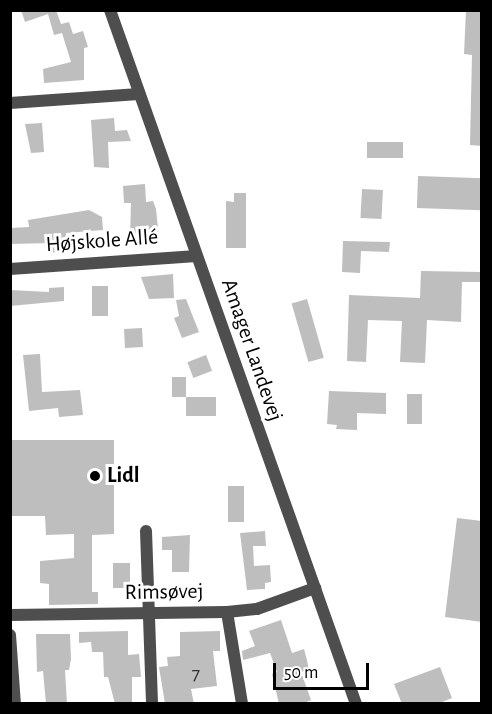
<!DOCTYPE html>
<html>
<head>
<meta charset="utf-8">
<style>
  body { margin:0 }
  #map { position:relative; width:492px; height:714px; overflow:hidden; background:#fff; font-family:"Alegreya Sans",sans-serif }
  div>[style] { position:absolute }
  .building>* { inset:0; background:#bebebe; transform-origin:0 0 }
  .minor>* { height:12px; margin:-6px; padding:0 6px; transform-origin:6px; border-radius:6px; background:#4e4e4e }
  .tertiary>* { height:12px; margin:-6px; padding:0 6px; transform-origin:6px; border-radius:6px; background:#4e4e4e }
  .dots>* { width:16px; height:16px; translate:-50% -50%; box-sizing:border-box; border:3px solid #fff; border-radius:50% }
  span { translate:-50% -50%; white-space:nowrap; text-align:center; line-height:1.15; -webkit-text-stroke:6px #fff; paint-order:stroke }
  .number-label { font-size:20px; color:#303030 }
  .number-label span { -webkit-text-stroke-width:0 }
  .street-label { font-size:22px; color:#000 }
  .poi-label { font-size:22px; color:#000; font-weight:700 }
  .left { translate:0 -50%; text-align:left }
  .frame { position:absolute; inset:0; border:12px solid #000; pointer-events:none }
  .scale { position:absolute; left:273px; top:663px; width:96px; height:27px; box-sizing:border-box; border:3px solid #000; border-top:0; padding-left:8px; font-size:18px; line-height:21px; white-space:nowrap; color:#000; -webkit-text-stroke:4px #fff; paint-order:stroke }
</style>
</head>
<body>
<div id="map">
  <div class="building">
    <i style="clip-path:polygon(21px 10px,56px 10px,61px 24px,69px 22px,73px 34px,83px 31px,88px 47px,84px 48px,84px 80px,44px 83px,43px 69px,71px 62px,62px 33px,54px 35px,48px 14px,25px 22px)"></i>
    <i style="clip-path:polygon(466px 10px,482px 10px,482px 146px,470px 145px,472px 55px,464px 54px)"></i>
    <i style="clip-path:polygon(114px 118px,115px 131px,127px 130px,131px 141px,108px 142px,109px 168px,94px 167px,91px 120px)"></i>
    <i style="clip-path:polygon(42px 123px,44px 152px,31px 153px,25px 124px)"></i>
    <i style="left:367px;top:142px;width:36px;height:16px"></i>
    <i style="left:418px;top:176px;width:64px;height:32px;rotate:2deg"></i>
    <i style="clip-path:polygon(145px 184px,146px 202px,153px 201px,156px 209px,159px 238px,130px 238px,131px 203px,124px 203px,123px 186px)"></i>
    <i style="left:362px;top:189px;width:21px;height:29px;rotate:3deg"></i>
    <i style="clip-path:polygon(234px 193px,246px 193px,246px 248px,226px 248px,226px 201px,234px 202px)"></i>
    <i style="clip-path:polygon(89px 210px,102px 217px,103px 230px,66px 233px,68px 251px,52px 253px,51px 243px,10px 244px,10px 228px,29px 227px,28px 220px)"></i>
    <i style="clip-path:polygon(343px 241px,390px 242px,389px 252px,361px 251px,360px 273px,342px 272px)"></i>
    <i style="clip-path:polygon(421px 271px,482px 272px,482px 282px,462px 282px,461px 322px,427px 320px,425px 363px,400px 362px,402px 321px,368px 320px,366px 362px,347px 361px,349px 295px,420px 298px)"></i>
    <i style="clip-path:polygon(173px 274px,174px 298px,149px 299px,141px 277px)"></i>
    <i style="left:92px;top:286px;width:16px;height:30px"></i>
    <i style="clip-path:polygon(64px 287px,64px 301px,10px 306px,10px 290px,49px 292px,49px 288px)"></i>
    <i style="clip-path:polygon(186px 299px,199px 332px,182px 338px,174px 318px,179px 316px,176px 300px)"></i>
    <i style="left:307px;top:299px;width:61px;height:16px;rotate:74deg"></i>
    <i style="left:142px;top:328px;width:19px;height:18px;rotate:87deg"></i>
    <i style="clip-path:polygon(40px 354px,42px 392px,80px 390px,83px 415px,59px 417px,58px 408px,29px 411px,23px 355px)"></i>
    <i style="left:206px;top:355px;width:17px;height:20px;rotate:69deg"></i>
    <i style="left:172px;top:377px;width:14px;height:20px"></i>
    <i style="clip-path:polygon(329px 391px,386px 393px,386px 414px,357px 413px,357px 430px,336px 429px,337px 425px,327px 424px)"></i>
    <i style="left:407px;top:394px;width:15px;height:30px"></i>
    <i style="left:216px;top:397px;width:19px;height:30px;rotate:90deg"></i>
    <i style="clip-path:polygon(10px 440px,114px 440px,114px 534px,92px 535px,92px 592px,98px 592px,98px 604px,49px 605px,49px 584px,40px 583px,40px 561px,74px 558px,74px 534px,46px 535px,45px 516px,10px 516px)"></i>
    <i style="left:244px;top:486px;width:36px;height:16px;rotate:90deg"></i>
    <i style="clip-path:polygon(457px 518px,482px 521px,482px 622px,445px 617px)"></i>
    <i style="clip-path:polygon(265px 531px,266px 546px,253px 546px,254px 566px,270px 565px,271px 582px,265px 583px,265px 589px,247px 590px,240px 533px)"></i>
    <i style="clip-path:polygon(190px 535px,189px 572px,172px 572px,172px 550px,162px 550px,162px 537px)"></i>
    <i style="left:113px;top:563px;width:17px;height:25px"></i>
    <i style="clip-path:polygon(281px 620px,292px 653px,304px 649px,307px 660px,309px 670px,301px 672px,311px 700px,302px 704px,279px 704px,272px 674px,277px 672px,270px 653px,243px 660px,242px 651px,255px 646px,249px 631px)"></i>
    <i style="clip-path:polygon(128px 631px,128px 655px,139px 654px,141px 677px,132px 677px,132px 704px,115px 704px,108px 677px,104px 677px,103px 652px,92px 652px,91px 642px,79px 643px,79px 632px)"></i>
    <i style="clip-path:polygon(220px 631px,220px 651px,213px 651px,217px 686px,191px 689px,194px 704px,165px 704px,159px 667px,168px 666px,167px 657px,180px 656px,180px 632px)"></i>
    <i style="clip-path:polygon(36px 634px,70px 634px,71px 659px,69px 670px,65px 670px,67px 704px,46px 704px,43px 671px,37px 672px)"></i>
    <i style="clip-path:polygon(440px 667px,452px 698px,437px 704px,402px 704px,394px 684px)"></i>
  </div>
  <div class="minor">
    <i style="left:10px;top:103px;width:129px;rotate:-4deg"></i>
    <i style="left:10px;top:269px;width:187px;rotate:-4deg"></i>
    <i style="left:146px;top:531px;width:173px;rotate:88deg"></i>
    <i style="left:227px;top:612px;width:93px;rotate:80.7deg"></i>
    <i style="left:10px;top:615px;width:217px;rotate:-0.8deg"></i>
    <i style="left:227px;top:612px;width:30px;rotate:-6deg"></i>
    <i style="left:257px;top:609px;width:62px;rotate:-19.9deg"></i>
    <i style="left:10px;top:635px;width:69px;rotate:85.9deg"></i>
  </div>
  <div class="tertiary">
    <i style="left:110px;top:10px;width:736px;rotate:70.48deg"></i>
  </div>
  <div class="dots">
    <i style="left:95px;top:476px;background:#000"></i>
  </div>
  <div class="number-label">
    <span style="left:196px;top:674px">7</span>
  </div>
  <div class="street-label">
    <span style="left:102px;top:241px;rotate:-4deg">Højskole Allé</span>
    <span style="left:252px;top:350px;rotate:71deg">Amager Landevej</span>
    <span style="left:164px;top:592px;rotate:-1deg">Rimsøvej</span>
  </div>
  <div class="poi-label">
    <span class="left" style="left:107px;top:476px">Lidl</span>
  </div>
  <div class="frame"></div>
  <div class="scale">50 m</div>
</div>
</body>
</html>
